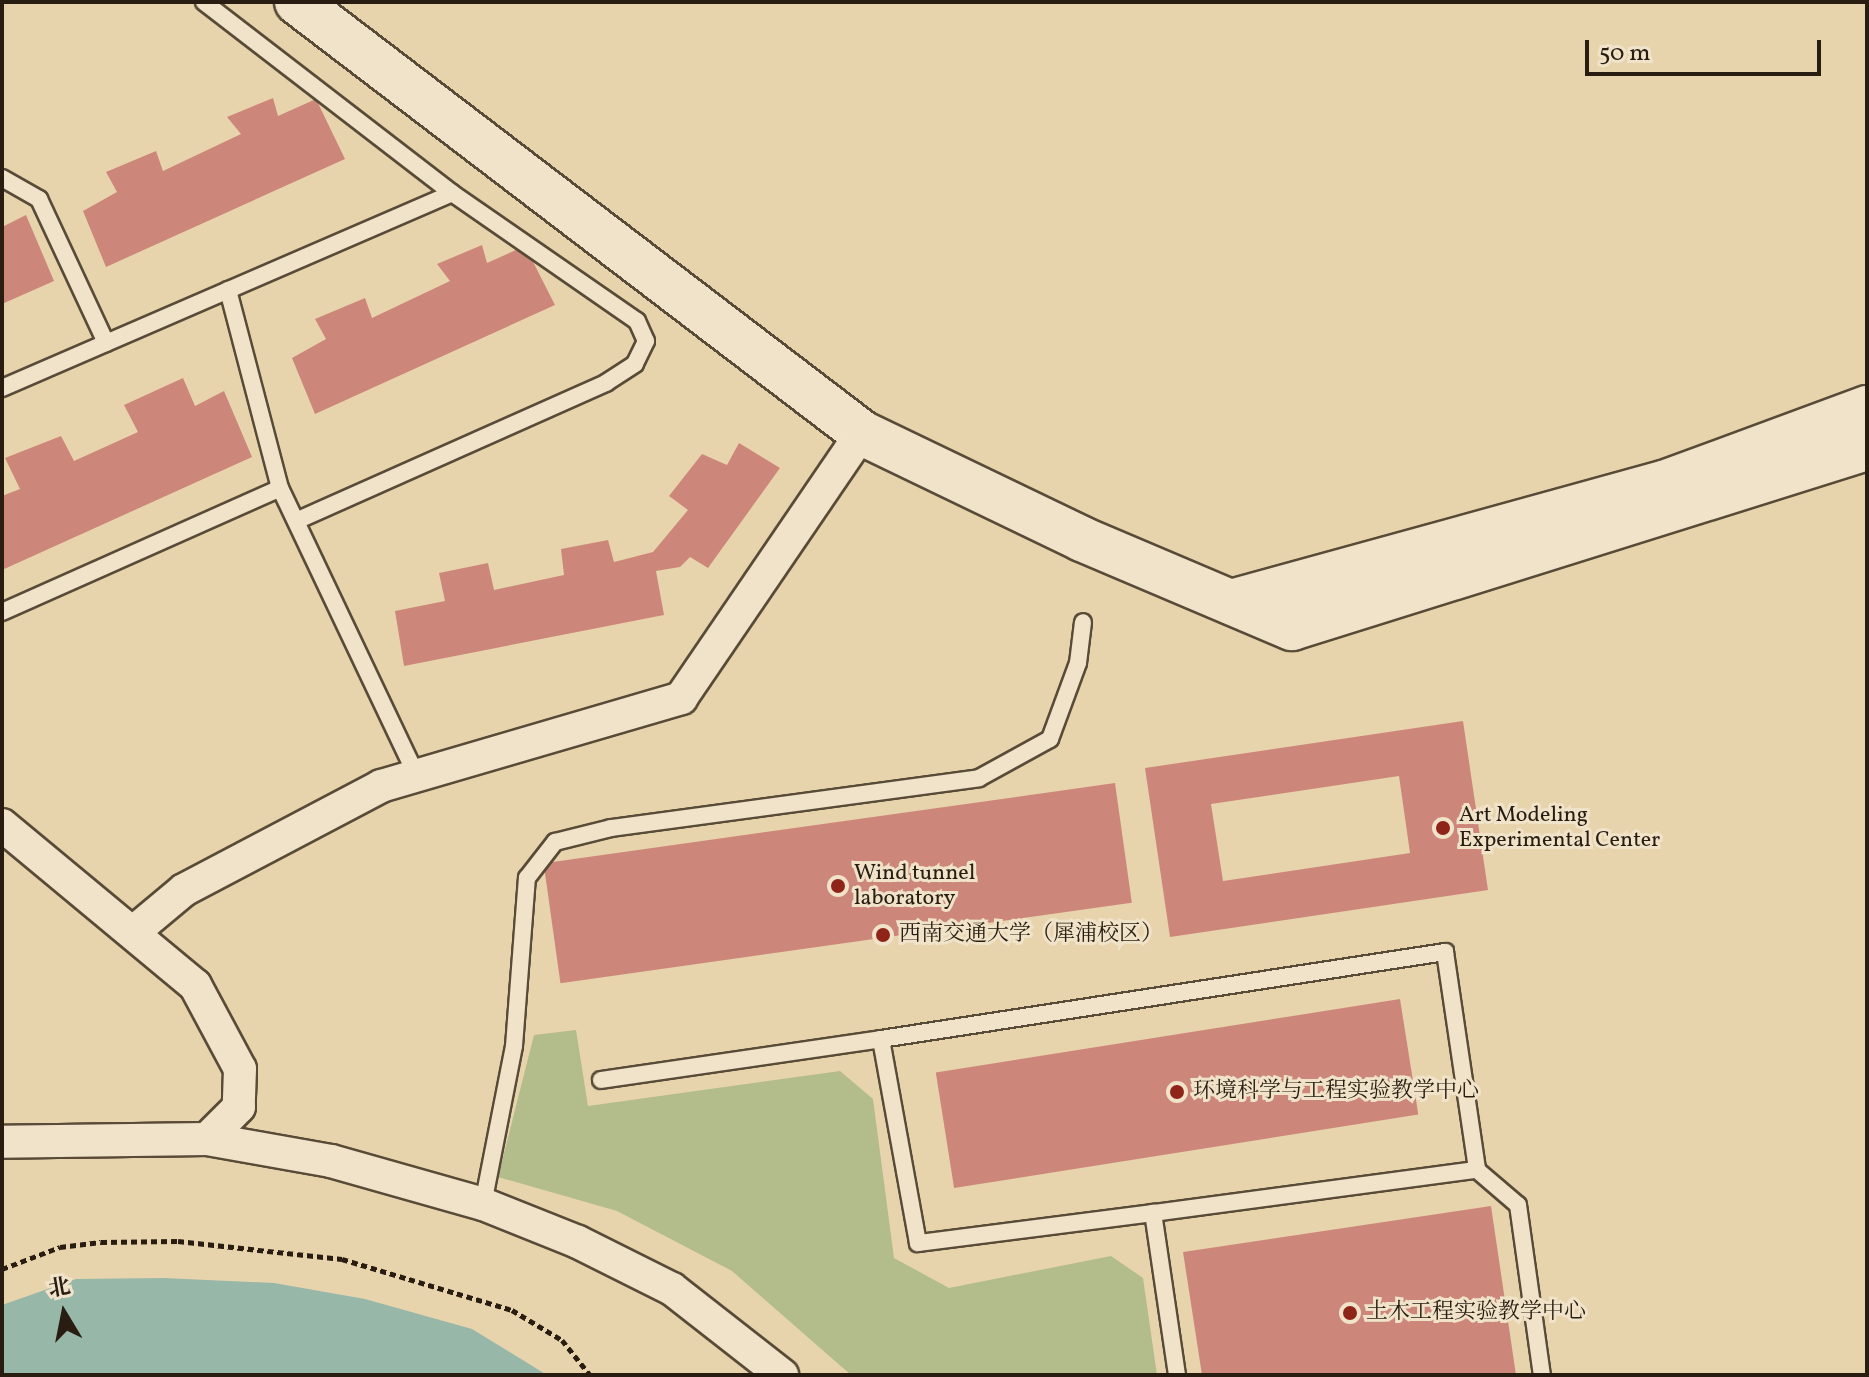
<!DOCTYPE html>
<html>
<head>
<meta charset="utf-8">
<style>
  body { margin:0 }
  #map { position:relative; width:1869px; height:1377px; overflow:hidden; background:#e8d4ac; font-family:Vollkorn,"Noto Serif SC",serif }
  div>[style] { position:absolute }
  .green>* { inset:0; background:#b3bd8c }
  .water>* { inset:0; background:#97b8a8 }
  .building>* { inset:0; background:#cd877a; transform-origin:0 0 }
  .path>* { height:5px; margin-top:-2.5px; transform-origin:0; background:repeating-linear-gradient(90deg,#281d10 0 6px,transparent 0 10px) }
  .roads { filter:drop-shadow(2px 0 #584b37) drop-shadow(-2px 0 #584b37) drop-shadow(0 2px #584b37) drop-shadow(0 -2px #584b37) }
  .lane>* { height:16px; margin:-8px; padding:0 8px; transform-origin:8px; border-radius:8px; background:#f0e3c9 }
  .street>* { height:32px; margin:-16px; padding:0 16px; transform-origin:16px; border-radius:16px; background:#f0e3c9 }
  .secondary>* { height:44px; margin:-22px; padding:0 22px; transform-origin:22px; border-radius:22px; background:#f0e3c9 }
  .dots>* { width:22px; height:22px; translate:-50% -50%; box-sizing:border-box; border:4px solid #f0e3c9; border-radius:50% }
  span { translate:-50% -50%; white-space:nowrap; text-align:center; line-height:1.15; -webkit-text-stroke:6px #f0e3c9; paint-order:stroke }
  .poi-label { font-size:22px; color:#281d10 }
  .left { translate:0 -50%; text-align:left }
  .frame { position:absolute; inset:0; border:4px solid #281d10; pointer-events:none }
  .north { position:absolute; left:24px; top:1273px; width:80px; height:80px; -webkit-text-stroke:6px #f0e3c9; paint-order:stroke; rotate:350deg; font-size:22px; font-weight:700; line-height:32px; text-align:center; color:#281d10 }
  .north::after { content:''; display:block; margin:auto; width:28px; height:36px; background:#281d10; clip-path:polygon(50% 0,100% 100%,50% 72%,0 100%) }
  .scale { position:absolute; left:1585px; top:40px; width:236px; height:36px; box-sizing:border-box; border:4px solid #281d10; border-top:0; padding-left:10px; font-size:24px; line-height:28px; white-space:nowrap; color:#281d10; -webkit-text-stroke:6px #f0e3c9; paint-order:stroke }
</style>
</head>
<body>
<div id="map">
  <div class="green">
    <i style="clip-path:polygon(576px 1030px,588px 1106px,840px 1071px,873px 1099px,894px 1258px,949px 1288px,1111px 1256px,1143px 1278px,1157px 1375px,851px 1375px,732px 1271px,617px 1211px,498px 1177px,534px 1035px)"></i>
  </div>
  <div class="water">
    <i style="clip-path:polygon(164px 1278px,274px 1283px,365px 1299px,472px 1329px,547px 1375px,2px 1375px,2px 1305px,76px 1279px)"></i>
  </div>
  <div class="building">
    <i style="clip-path:polygon(273px 98px,278px 116px,316px 99px,345px 159px,106px 267px,83px 211px,117px 192px,106px 172px,156px 151px,163px 171px,241px 134px,227px 117px)"></i>
    <i style="clip-path:polygon(26px 215px,54px 281px,2px 304px,2px 227px)"></i>
    <i style="clip-path:polygon(482px 245px,487px 263px,525px 246px,555px 305px,315px 414px,292px 358px,326px 339px,315px 319px,365px 298px,372px 318px,450px 281px,437px 264px)"></i>
    <i style="clip-path:polygon(183px 378px,195px 406px,224px 391px,252px 457px,2px 570px,2px 496px,20px 489px,5px 458px,61px 436px,74px 461px,138px 432px,124px 405px)"></i>
    <i style="clip-path:polygon(739px 443px,780px 468px,708px 568px,690px 557px,680px 567px,656px 571px,664px 615px,404px 666px,395px 611px,445px 601px,439px 573px,488px 563px,494px 590px,564px 575px,561px 549px,608px 540px,614px 562px,653px 552px,688px 510px,669px 496px,702px 454px,727px 465px)"></i>
    <i style="clip-path:polygon(evenodd,1463px 721px,1488px 890px,1170px 937px,1145px 768px,1463px 721px,1399px 776px,1410px 853px,1223px 881px,1211px 804px,1399px 776px)"></i>
    <i style="left:1115px;top:783px;width:121px;height:577px;rotate:82deg"></i>
    <i style="left:1400px;top:999px;width:117px;height:470px;rotate:81deg"></i>
    <i style="clip-path:polygon(1491px 1206px,1516px 1375px,1202px 1375px,1183px 1252px)"></i>
  </div>
  <div class="path">
    <i style="left:2px;top:1269px;width:62px;rotate:-20.8deg"></i>
    <i style="left:60px;top:1247px;width:41px;rotate:-7deg"></i>
    <i style="left:101px;top:1242px;width:77px;rotate:-0.7deg"></i>
    <i style="left:178px;top:1241px;width:165px;rotate:6.3deg"></i>
    <i style="left:342px;top:1259px;width:177px;rotate:16.7deg"></i>
    <i style="left:512px;top:1310px;width:58px;rotate:31deg"></i>
    <i style="left:562px;top:1340px;width:45px;rotate:51.3deg"></i>
  </div>
  <div class="roads">
    <div class="lane">
      <i style="left:204px;top:2px;width:313px;rotate:37.6deg"></i>
      <i style="left:452px;top:193px;width:225px;rotate:34.7deg"></i>
      <i style="left:637px;top:321px;width:22px;rotate:66deg"></i>
      <i style="left:646px;top:341px;width:25px;rotate:116deg"></i>
      <i style="left:635px;top:364px;width:35px;rotate:147deg"></i>
      <i style="left:606px;top:383px;width:339px;rotate:156deg"></i>
      <i style="left:2px;top:178px;width:43px;rotate:29.6deg"></i>
      <i style="left:39px;top:199px;width:159px;rotate:65deg"></i>
      <i style="left:228px;top:290px;width:205px;rotate:75.3deg"></i>
      <i style="left:280px;top:488px;width:318px;rotate:64.6deg"></i>
      <i style="left:2px;top:388px;width:490px;rotate:-23.4deg"></i>
      <i style="left:2px;top:612px;width:304px;rotate:-24deg"></i>
      <i style="left:601px;top:1080px;width:283px;rotate:-8.3deg"></i>
      <i style="left:483px;top:1204px;width:161px;rotate:-78.9deg"></i>
      <i style="left:514px;top:1046px;width:169px;rotate:-85.6deg"></i>
      <i style="left:527px;top:878px;width:46px;rotate:-52.1deg"></i>
      <i style="left:555px;top:842px;width:58px;rotate:-14deg"></i>
      <i style="left:611px;top:828px;width:371px;rotate:-7.7deg"></i>
      <i style="left:979px;top:778px;width:81px;rotate:-28.8deg"></i>
      <i style="left:1050px;top:739px;width:81px;rotate:-69.8deg"></i>
      <i style="left:1078px;top:663px;width:41px;rotate:-83deg"></i>
      <i style="left:1153px;top:1213px;width:327px;rotate:-7.6deg"></i>
      <i style="left:1177px;top:1375px;width:164px;rotate:-98.4deg"></i>
      <i style="left:1153px;top:1213px;width:237px;rotate:172.7deg"></i>
      <i style="left:918px;top:1243px;width:207px;rotate:-100.3deg"></i>
      <i style="left:881px;top:1039px;width:571px;rotate:-8.77deg"></i>
      <i style="left:1445px;top:952px;width:220px;rotate:81.6deg"></i>
      <i style="left:1477px;top:1170px;width:54px;rotate:40.5deg"></i>
      <i style="left:1518px;top:1205px;width:172px;rotate:82deg"></i>
    </div>
    <div class="street">
      <i style="left:2px;top:825px;width:251px;rotate:39.7deg"></i>
      <i style="left:195px;top:985px;width:95px;rotate:61.8deg"></i>
      <i style="left:240px;top:1069px;width:38px;rotate:92deg"></i>
      <i style="left:239px;top:1107px;width:45px;rotate:135deg"></i>
      <i style="left:207px;top:1139px;width:205px;rotate:179.2deg"></i>
      <i style="left:136px;top:930px;width:62px;rotate:-39.8deg"></i>
      <i style="left:184px;top:890px;width:223px;rotate:-27.8deg"></i>
      <i style="left:381px;top:786px;width:313px;rotate:-16.3deg"></i>
      <i style="left:681px;top:698px;width:321px;rotate:-55.7deg"></i>
      <i style="left:207px;top:1139px;width:126px;rotate:10.1deg"></i>
      <i style="left:331px;top:1161px;width:158px;rotate:15.8deg"></i>
      <i style="left:483px;top:1204px;width:102px;rotate:21.8deg"></i>
      <i style="left:578px;top:1242px;width:105px;rotate:26.6deg"></i>
      <i style="left:672px;top:1289px;width:140px;rotate:38deg"></i>
    </div>
    <div class="secondary">
      <i style="left:297px;top:2px;width:711px;rotate:37.34deg"></i>
      <i style="left:862px;top:433px;width:244px;rotate:25.7deg"></i>
      <i style="left:1082px;top:539px;width:228px;rotate:23deg"></i>
      <i style="left:1292px;top:628px;width:603px;rotate:-17.38deg"></i>
      <i style="left:1231px;top:602px;width:449px;rotate:-15.4deg"></i>
      <i style="left:1664px;top:483px;width:216px;rotate:-20.3deg"></i>
    </div>
  </div>
  <div class="dots">
    <i style="left:1443px;top:828px;background:#8f2418"></i>
    <i style="left:838px;top:886px;background:#8f2418"></i>
    <i style="left:883px;top:935px;background:#8f2418"></i>
    <i style="left:1177px;top:1092px;background:#8f2418"></i>
    <i style="left:1350px;top:1313px;background:#8f2418"></i>
  </div>
  <div class="poi-label">
    <span class="left" style="left:1459px;top:828px">Art Modeling<br>Experimental Center</span>
    <span class="left" style="left:854px;top:886px">Wind tunnel<br>laboratory</span>
    <span class="left" style="left:899px;top:935px">西南交通大学（犀浦校区）</span>
    <span class="left" style="left:1193px;top:1092px">环境科学与工程实验教学中心</span>
    <span class="left" style="left:1366px;top:1313px">土木工程实验教学中心</span>
  </div>
  <div class="frame"></div>
  <div class="north">北</div>
  <div class="scale">50 m</div>
</div>
</body>
</html>
